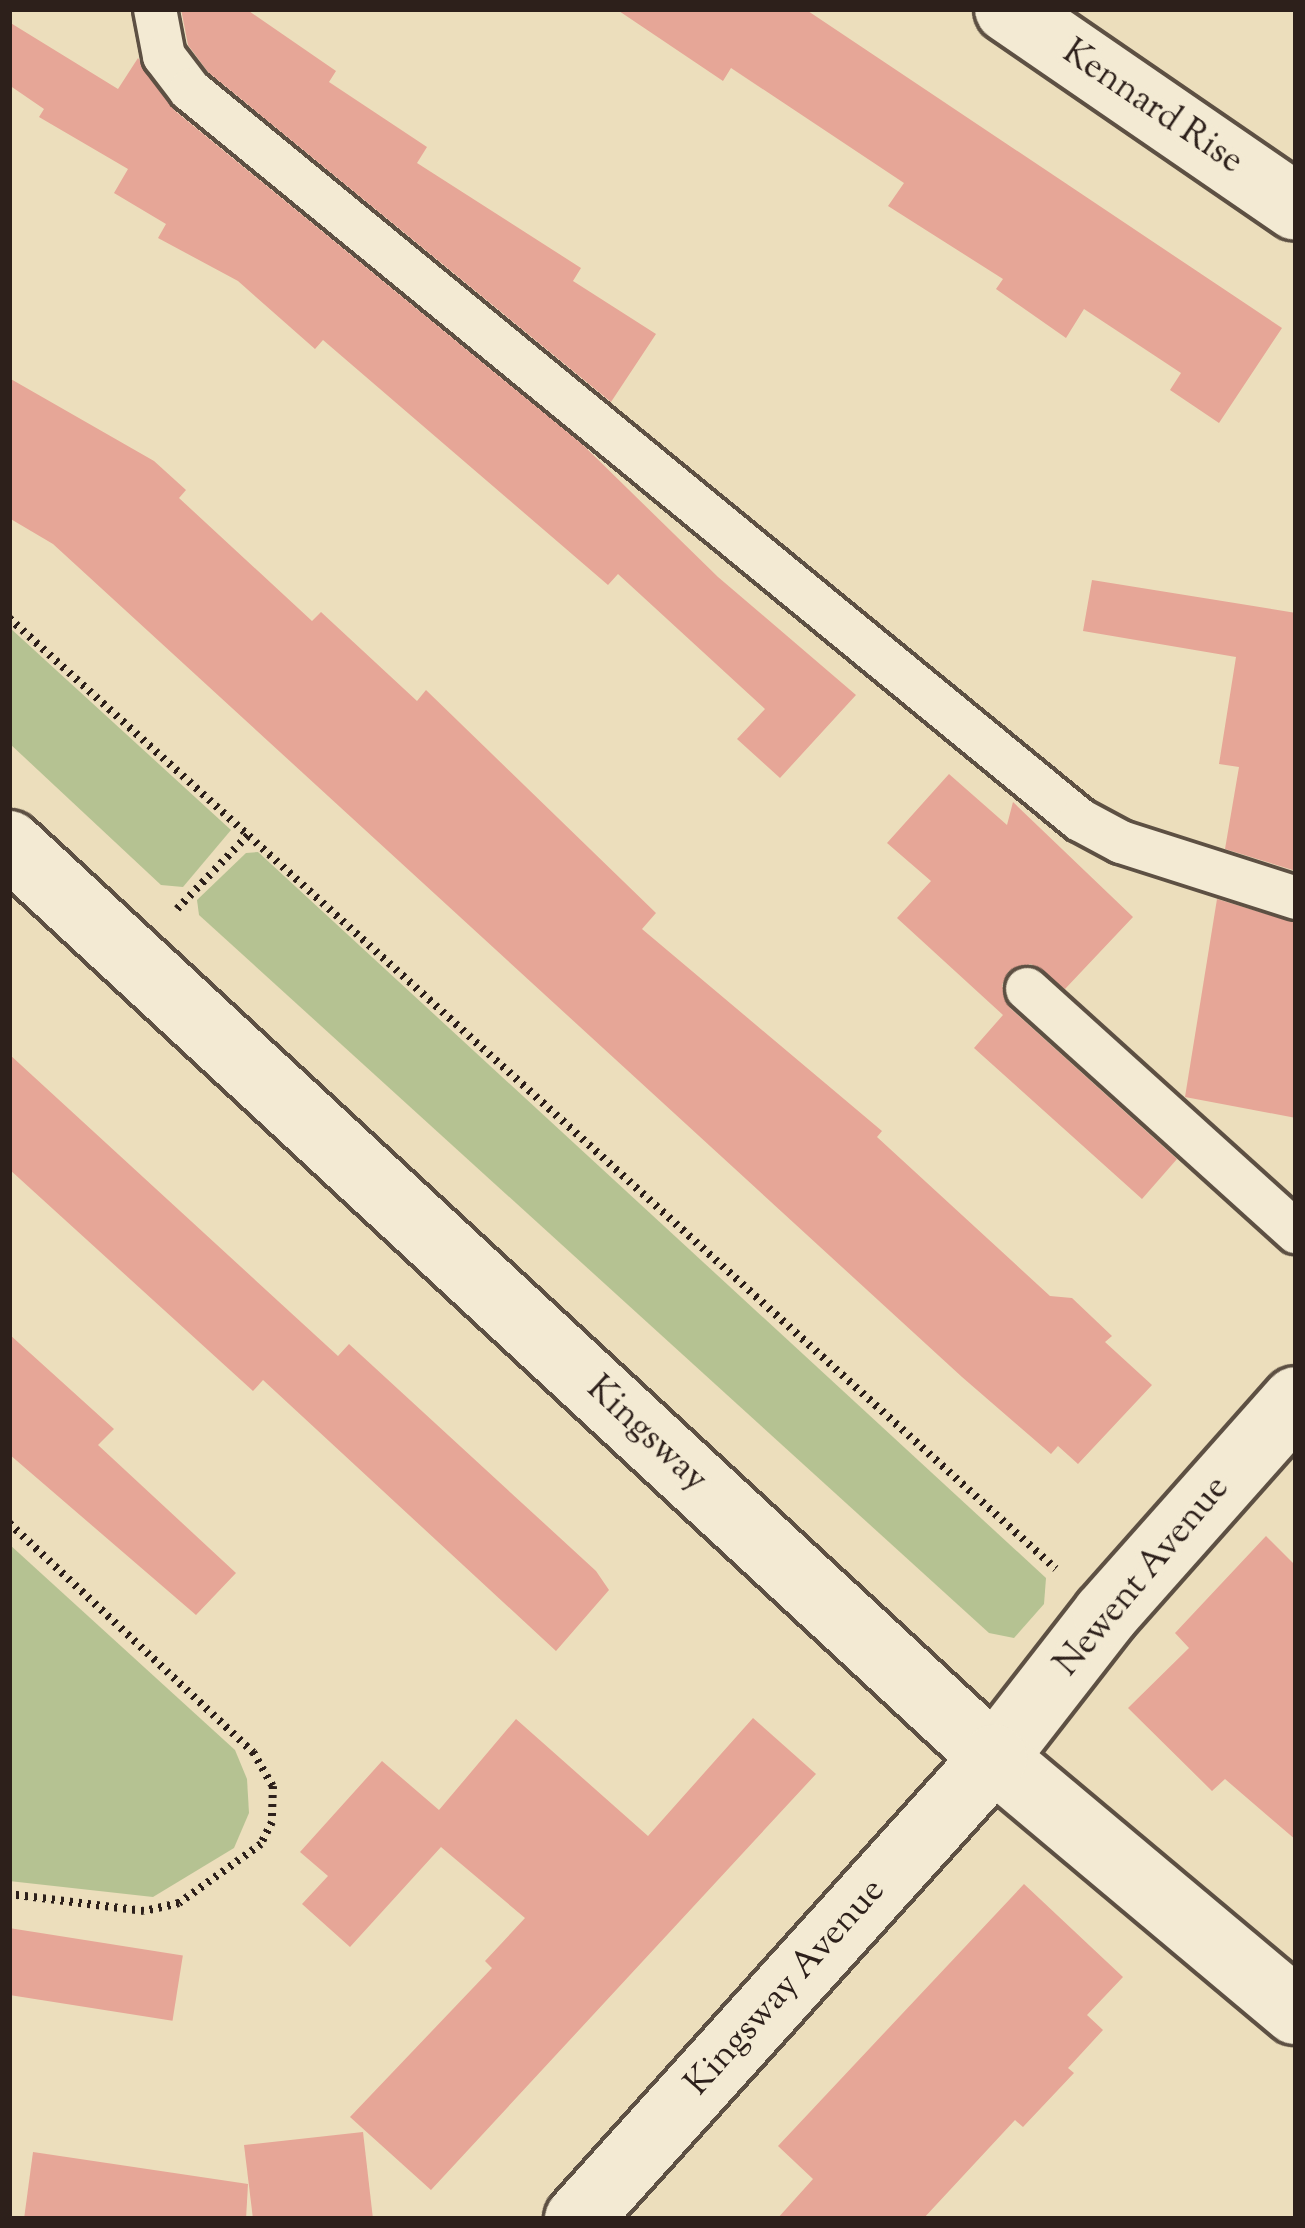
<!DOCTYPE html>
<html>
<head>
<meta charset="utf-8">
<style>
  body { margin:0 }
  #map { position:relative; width:1305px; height:2228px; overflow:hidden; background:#ecdebc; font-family:"Sorts Mill Goudy",serif }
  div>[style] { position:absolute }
  .green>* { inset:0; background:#b5c292 }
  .building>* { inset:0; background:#e6a697; transform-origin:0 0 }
  .path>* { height:8px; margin-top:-4px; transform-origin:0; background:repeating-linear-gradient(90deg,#2d201b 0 3px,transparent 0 9px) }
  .roads { filter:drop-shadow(3px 0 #5d5043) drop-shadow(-3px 0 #5d5043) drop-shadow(0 3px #5d5043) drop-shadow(0 -3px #5d5043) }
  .service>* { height:42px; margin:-21px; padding:0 21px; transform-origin:21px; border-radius:21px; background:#f3ead3 }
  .minor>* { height:66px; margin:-33px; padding:0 33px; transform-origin:33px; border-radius:33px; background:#f3ead3 }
  .tertiary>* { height:66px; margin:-33px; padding:0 33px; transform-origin:33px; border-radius:33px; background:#f3ead3 }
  span { translate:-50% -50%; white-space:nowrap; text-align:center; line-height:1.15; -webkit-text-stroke:12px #f3ead3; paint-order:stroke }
  .street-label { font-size:36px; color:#2d201b }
  .frame { position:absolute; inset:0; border:12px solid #2d201b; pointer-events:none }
</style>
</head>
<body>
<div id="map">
  <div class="green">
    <i style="clip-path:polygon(9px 627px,231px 830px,183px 887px,161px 885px,9px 743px)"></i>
    <i style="clip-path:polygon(258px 852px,1046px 1578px,1044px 1604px,1014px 1638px,989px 1633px,199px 915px,197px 900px,246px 853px)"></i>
    <i style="clip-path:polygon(9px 1544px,235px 1750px,247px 1779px,249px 1813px,234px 1848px,153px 1897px,9px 1881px)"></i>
  </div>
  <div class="building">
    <i style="clip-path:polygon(181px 9px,246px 9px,336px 71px,329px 82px,427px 147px,417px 163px,581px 268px,573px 281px,656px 334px,611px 402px,208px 72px,188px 45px)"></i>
    <i style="clip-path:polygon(616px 9px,805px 9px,1282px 328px,1219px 423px,1170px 390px,1181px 373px,1084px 309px,1066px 338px,996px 289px,1003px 279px,888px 206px,904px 183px,731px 68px,723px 81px)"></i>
    <i style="clip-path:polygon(9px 22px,118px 89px,138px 58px,174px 110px,583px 445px,718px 577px,856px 695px,780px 778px,737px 739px,765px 709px,618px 574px,608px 585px,323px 340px,315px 349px,238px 281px,158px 238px,166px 224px,114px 193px,128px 169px,39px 117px,44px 109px,9px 85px)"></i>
    <i style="clip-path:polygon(9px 378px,154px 461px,186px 490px,179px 498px,312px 621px,321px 612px,417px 701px,426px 690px,656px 913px,642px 929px,882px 1131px,877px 1137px,1050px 1296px,1072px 1298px,1112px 1336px,1105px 1342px,1152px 1385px,1078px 1464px,1058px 1446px,1051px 1454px,962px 1377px,53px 544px,9px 518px)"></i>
    <i style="clip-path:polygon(1092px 580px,1296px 613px,1296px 871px,1225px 849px,1239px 767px,1219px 764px,1236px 657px,1083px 631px)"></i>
    <i style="clip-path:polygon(949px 774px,1007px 825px,1013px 802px,1133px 917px,1065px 989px,1031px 964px,1009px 971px,1002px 985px,1010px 1008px,1177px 1159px,1142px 1199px,974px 1048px,1003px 1015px,897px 918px,931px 881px,887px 843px)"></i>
    <i style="clip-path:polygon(1217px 899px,1296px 923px,1296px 1118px,1185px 1097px)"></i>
    <i style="clip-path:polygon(9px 1054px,338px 1356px,349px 1344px,596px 1571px,609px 1590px,556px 1651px,263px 1380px,253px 1391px,9px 1169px)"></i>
    <i style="clip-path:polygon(9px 1334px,114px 1429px,98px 1445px,236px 1573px,196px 1615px,9px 1454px)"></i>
    <i style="clip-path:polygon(1266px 1536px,1296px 1566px,1296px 1840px,1225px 1779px,1212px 1791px,1128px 1708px,1189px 1648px,1175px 1633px)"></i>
    <i style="clip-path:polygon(753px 1718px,816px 1774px,431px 2190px,350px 2117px,492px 1968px,485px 1961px,525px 1918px,441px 1847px,350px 1947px,302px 1904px,328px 1876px,300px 1852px,382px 1761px,439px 1810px,516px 1719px,648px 1836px)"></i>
    <i style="clip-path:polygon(1024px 1884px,1123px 1977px,1087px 2015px,1103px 2030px,1068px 2068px,1074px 2073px,1023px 2127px,1015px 2120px,923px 2219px,777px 2219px,813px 2179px,778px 2146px)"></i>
    <i style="left:9px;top:1928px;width:176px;height:66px;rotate:9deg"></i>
    <i style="clip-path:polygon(363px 2132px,373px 2219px,253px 2219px,244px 2145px)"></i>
    <i style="clip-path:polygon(33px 2152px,248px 2184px,246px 2219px,24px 2219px)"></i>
  </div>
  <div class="path">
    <i style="left:9px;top:618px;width:1414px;rotate:42.25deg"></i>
    <i style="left:177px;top:909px;width:105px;rotate:-46.2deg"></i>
    <i style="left:9px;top:1523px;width:335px;rotate:43.2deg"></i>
    <i style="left:253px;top:1752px;width:39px;rotate:60deg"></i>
    <i style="left:273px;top:1786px;width:36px;rotate:92deg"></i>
    <i style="left:272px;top:1822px;width:25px;rotate:117deg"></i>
    <i style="left:261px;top:1844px;width:101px;rotate:144.3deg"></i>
    <i style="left:179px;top:1903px;width:36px;rotate:167deg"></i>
    <i style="left:144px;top:1911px;width:136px;rotate:-172.8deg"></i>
  </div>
  <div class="roads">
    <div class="service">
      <i style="left:155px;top:9px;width:48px;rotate:79.2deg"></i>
      <i style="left:164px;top:56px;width:43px;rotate:52.6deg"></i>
      <i style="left:190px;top:90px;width:1151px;rotate:39.36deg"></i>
      <i style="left:1080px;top:820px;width:47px;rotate:28.2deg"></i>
      <i style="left:1121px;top:842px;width:184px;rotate:17.7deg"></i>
      <i style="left:1027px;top:989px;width:363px;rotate:42.1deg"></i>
    </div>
    <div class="minor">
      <i style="left:1008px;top:9px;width:349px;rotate:34.5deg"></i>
      <i style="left:994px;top:1758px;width:182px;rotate:-52.1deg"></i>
      <i style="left:1106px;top:1614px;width:286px;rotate:-48.4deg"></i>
    </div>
    <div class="tertiary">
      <i style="left:9px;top:844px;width:1344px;rotate:42.86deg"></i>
      <i style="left:994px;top:1758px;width:394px;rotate:40deg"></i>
      <i style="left:578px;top:2219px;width:621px;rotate:-47.94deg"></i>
    </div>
  </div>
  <div class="street-label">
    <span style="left:1152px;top:108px;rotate:34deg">Kennard Rise</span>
    <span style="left:646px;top:1435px;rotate:43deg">Kingsway</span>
    <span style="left:1143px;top:1577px;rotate:-50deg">Newent Avenue</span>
    <span style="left:786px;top:1988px;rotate:-48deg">Kingsway Avenue</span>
  </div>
  <div class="frame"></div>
</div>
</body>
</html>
